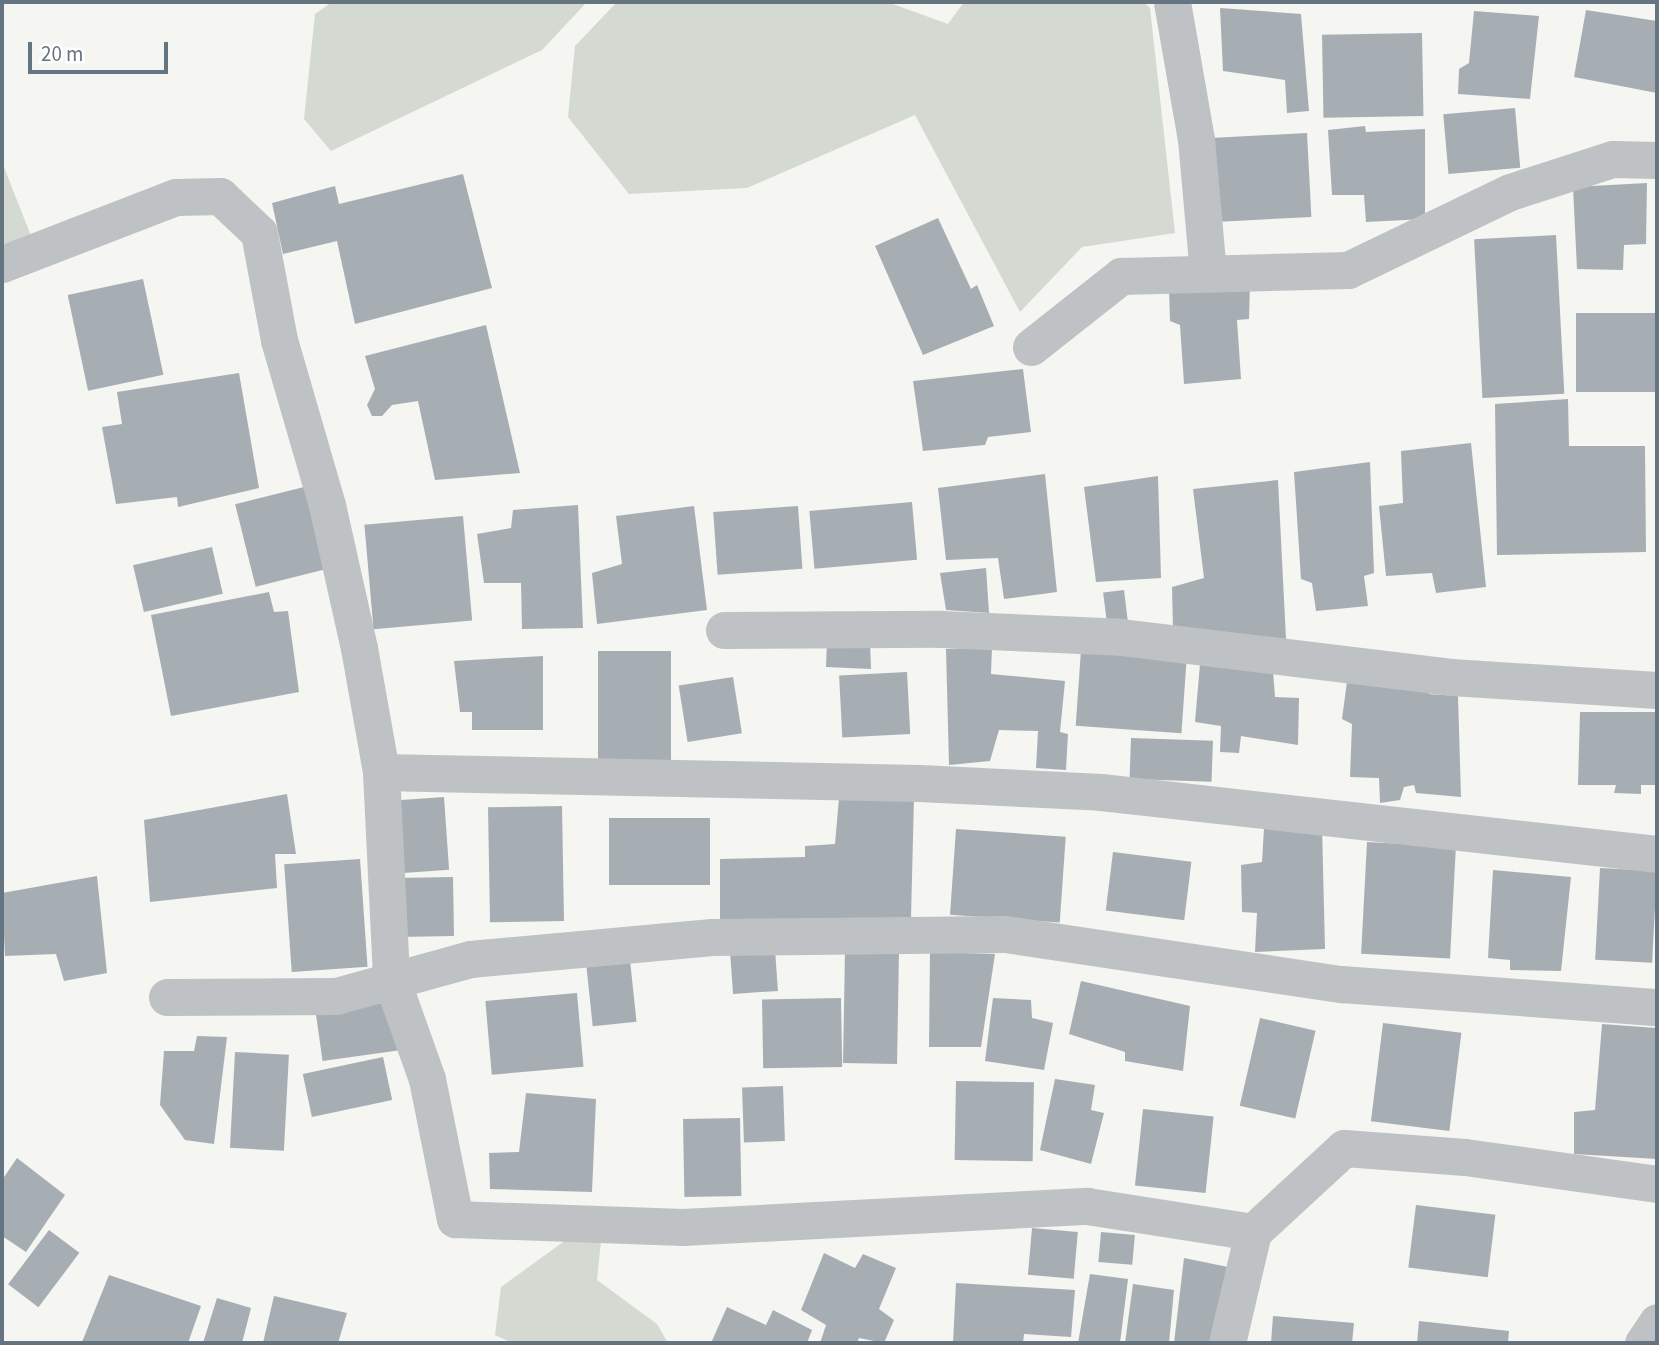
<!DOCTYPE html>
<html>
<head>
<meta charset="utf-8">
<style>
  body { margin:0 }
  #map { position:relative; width:1659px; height:1345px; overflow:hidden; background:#f5f5f1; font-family:"Source Sans 3",sans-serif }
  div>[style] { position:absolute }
  .green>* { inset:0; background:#d4dad1 }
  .building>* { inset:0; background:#a7aeb3; transform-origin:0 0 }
  .street>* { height:37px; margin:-18.5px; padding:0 18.5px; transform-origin:18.5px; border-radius:18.5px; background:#bec2c5 }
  span { translate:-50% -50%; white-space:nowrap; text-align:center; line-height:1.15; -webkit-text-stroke:7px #fff; paint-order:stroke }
  .frame { position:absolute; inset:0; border:4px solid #657481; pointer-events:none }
  .scale { position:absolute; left:28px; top:42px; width:140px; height:32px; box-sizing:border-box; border:4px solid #657481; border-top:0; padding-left:9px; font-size:21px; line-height:24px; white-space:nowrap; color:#657481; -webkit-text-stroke:5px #fff; paint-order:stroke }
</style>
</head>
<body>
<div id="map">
  <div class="green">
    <i style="clip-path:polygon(332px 2px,587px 2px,542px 50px,331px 151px,304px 119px,315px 14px)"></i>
    <i style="clip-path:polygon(617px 2px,887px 2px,948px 24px,964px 2px,1144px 2px,1150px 8px,1175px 233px,1082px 247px,1020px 312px,915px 115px,747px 188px,629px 194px,568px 117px,575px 46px)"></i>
    <i style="clip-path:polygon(2px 162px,33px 241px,2px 252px)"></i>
    <i style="clip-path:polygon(581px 1229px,601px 1241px,597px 1280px,657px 1324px,668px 1343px,512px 1343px,495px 1335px,501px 1287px)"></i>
  </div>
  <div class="building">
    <i style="clip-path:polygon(1220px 8px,1301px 14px,1309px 111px,1287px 113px,1285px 80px,1223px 71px)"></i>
    <i style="clip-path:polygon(1586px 10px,1657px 21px,1657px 93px,1574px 77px)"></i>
    <i style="clip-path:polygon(1474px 11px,1539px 16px,1530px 99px,1458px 94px,1459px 69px,1469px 63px)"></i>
    <i style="left:1422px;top:33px;width:83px;height:100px;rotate:89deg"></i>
    <i style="left:1515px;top:108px;width:60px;height:72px;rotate:85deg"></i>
    <i style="clip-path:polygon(1365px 126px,1366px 132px,1425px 129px,1425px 219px,1366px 222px,1364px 195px,1332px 195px,1328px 130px)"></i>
    <i style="left:1307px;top:133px;width:84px;height:96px;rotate:87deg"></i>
    <i style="clip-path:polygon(463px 174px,492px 288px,355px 324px,337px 241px,283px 254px,272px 203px,335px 186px,339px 204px)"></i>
    <i style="clip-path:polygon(1647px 183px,1646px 244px,1624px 245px,1623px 270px,1577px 269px,1573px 187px)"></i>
    <i style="clip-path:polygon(938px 218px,971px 289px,977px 285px,994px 326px,923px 355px,875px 246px)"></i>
    <i style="left:1556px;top:235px;width:159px;height:82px;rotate:87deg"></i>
    <i style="left:143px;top:279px;width:98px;height:77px;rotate:78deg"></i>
    <i style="clip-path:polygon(1250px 283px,1249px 319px,1237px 320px,1241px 379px,1184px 384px,1180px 325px,1170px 321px,1169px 287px)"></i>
    <i style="left:1576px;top:313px;width:81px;height:79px"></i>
    <i style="clip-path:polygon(486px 325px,520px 473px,435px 480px,418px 401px,392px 405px,382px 416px,372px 416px,367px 405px,375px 389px,365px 356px)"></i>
    <i style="clip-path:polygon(1023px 369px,1031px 432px,988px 437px,985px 445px,923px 451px,913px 381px)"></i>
    <i style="clip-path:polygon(239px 373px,259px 488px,178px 507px,177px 497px,116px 504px,102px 427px,122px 424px,117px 392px)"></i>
    <i style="clip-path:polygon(1568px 399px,1569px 446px,1645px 446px,1646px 552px,1497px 555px,1495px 404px)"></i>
    <i style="clip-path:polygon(1471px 443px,1486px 587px,1436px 593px,1432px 573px,1386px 576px,1379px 506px,1403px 503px,1401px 451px)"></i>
    <i style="clip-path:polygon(1370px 462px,1374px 573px,1364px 576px,1368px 606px,1316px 611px,1312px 583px,1301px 579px,1294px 472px)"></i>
    <i style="clip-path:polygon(1045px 474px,1057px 592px,1004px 599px,998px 558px,946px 560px,938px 488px)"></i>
    <i style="clip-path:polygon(1158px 476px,1161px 578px,1096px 582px,1084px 487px)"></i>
    <i style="clip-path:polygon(1278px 480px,1286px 639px,1173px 630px,1172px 587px,1204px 578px,1193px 489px)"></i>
    <i style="left:304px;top:487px;width:85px;height:71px;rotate:76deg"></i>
    <i style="left:912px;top:502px;width:58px;height:103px;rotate:85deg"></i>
    <i style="clip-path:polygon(578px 505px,583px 628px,522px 629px,521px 583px,484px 583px,477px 534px,511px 528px,513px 510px)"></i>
    <i style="clip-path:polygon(694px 506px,707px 610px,597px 624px,592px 573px,622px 564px,616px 516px)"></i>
    <i style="left:798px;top:506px;width:63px;height:85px;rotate:86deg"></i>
    <i style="left:463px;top:516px;width:105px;height:99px;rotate:85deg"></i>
    <i style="left:212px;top:547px;width:48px;height:81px;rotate:77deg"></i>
    <i style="clip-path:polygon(986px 568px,989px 613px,946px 610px,940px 573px)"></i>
    <i style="left:1124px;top:590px;width:31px;height:21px;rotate:83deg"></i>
    <i style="clip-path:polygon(269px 592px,274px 612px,288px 611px,299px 692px,171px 716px,151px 615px)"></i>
    <i style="clip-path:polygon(870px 641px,871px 669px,826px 667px,827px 642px)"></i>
    <i style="clip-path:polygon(992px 647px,991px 674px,1065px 681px,1060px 732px,1068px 734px,1066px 770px,1036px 768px,1038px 731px,999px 730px,990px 761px,949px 765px,946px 649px)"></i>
    <i style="left:1081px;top:650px;width:106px;height:76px;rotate:4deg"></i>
    <i style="left:671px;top:651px;width:115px;height:73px;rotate:90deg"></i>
    <i style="clip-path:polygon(543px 656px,543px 730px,472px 730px,472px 712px,460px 712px,454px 661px)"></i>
    <i style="clip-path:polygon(1200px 664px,1273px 671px,1275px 697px,1299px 698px,1298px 745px,1241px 736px,1239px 753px,1220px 752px,1221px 726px,1195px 722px)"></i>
    <i style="left:907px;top:672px;width:62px;height:68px;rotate:87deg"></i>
    <i style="clip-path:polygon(1348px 674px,1430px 682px,1429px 694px,1458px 696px,1461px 797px,1416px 793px,1414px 785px,1404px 787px,1400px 800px,1380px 803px,1379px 778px,1350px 777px,1352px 724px,1342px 719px)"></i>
    <i style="left:733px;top:677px;width:57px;height:55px;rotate:81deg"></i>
    <i style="clip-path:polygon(1580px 712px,1657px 712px,1657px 785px,1641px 785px,1641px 794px,1614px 793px,1616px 785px,1578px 785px)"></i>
    <i style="left:1131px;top:738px;width:82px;height:41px;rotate:2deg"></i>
    <i style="clip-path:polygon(287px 794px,296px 854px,275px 854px,277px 888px,150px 902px,144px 820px)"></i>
    <i style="left:444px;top:797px;width:73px;height:53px;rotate:86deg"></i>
    <i style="clip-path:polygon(914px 797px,911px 918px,720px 922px,720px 859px,805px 857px,805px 846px,835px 844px,839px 798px)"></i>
    <i style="left:562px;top:806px;width:115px;height:74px;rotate:89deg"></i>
    <i style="left:710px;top:818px;width:67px;height:101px;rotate:90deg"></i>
    <i style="clip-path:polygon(1322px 826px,1325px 949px,1255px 952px,1257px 913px,1242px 912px,1241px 865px,1262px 862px,1264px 828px)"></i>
    <i style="left:956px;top:829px;width:110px;height:86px;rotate:4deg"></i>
    <i style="left:1367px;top:842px;width:89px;height:112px;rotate:3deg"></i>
    <i style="left:1113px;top:852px;width:79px;height:59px;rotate:7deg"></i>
    <i style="left:360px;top:859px;width:108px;height:76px;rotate:86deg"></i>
    <i style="left:1600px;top:868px;width:57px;height:92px;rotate:3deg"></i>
    <i style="clip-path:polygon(1493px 870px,1571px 877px,1561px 971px,1510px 970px,1510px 960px,1488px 958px)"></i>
    <i style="clip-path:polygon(97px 876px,107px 973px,64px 981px,56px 954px,5px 956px,2px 893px)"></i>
    <i style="left:453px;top:877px;width:59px;height:57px;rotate:89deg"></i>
    <i style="left:775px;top:949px;width:42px;height:45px;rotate:86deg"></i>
    <i style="left:899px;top:951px;width:113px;height:54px;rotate:91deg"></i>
    <i style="clip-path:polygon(930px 952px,995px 954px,981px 1047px,929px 1047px)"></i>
    <i style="left:630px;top:960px;width:62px;height:44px;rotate:84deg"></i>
    <i style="clip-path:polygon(1081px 981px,1190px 1006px,1183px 1071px,1125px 1061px,1125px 1052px,1069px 1034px)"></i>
    <i style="left:577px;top:993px;width:74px;height:92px;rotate:85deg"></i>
    <i style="left:841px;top:998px;width:69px;height:79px;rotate:89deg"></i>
    <i style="clip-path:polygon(993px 998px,1031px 1000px,1032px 1018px,1053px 1023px,1044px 1070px,985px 1061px)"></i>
    <i style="left:391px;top:1002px;width:49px;height:76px;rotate:82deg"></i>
    <i style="left:1260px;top:1018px;width:57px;height:90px;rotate:13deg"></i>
    <i style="left:1383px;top:1023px;width:79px;height:99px;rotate:7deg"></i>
    <i style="clip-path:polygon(1602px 1024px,1656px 1028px,1657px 1159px,1574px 1154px,1574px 1112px,1595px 1110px)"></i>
    <i style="clip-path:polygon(197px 1036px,227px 1037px,214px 1144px,185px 1140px,160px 1105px,164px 1051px,194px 1051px)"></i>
    <i style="left:235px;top:1052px;width:54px;height:96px;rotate:3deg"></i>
    <i style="left:383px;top:1057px;width:44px;height:82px;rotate:78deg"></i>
    <i style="clip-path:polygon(1055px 1079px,1095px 1085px,1091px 1110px,1104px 1113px,1091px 1164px,1040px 1150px)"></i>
    <i style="left:956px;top:1081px;width:78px;height:79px;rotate:1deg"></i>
    <i style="left:783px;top:1086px;width:55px;height:41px;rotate:88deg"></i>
    <i style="clip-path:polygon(526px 1093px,596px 1099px,592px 1192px,490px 1189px,489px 1153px,519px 1152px)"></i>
    <i style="left:1143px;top:1109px;width:71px;height:77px;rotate:6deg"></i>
    <i style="left:740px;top:1118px;width:78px;height:57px;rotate:89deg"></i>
    <i style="clip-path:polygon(17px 1158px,65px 1195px,26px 1252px,2px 1236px,2px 1180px)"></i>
    <i style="left:1416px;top:1205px;width:80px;height:63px;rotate:7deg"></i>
    <i style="left:1032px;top:1228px;width:46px;height:47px;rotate:5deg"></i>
    <i style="left:49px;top:1230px;width:38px;height:68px;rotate:37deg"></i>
    <i style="left:1101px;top:1232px;width:34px;height:30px;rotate:5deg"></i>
    <i style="clip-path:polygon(824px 1253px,855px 1268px,863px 1254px,896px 1268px,879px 1309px,894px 1320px,884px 1343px,859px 1338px,857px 1343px,820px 1343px,826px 1325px,801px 1310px)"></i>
    <i style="clip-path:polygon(1184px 1258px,1228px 1267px,1215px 1343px,1174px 1343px)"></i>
    <i style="clip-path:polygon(1090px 1274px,1128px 1279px,1120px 1343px,1078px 1343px)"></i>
    <i style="clip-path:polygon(109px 1275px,201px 1306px,188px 1343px,82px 1342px)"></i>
    <i style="clip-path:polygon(956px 1283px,1075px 1290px,1071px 1337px,1024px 1334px,1023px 1343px,953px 1343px)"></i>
    <i style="clip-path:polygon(1133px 1284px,1174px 1290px,1169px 1343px,1125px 1343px)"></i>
    <i style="clip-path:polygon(274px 1296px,347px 1313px,338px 1343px,263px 1343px)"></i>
    <i style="clip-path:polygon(217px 1298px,251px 1308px,242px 1343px,203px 1343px)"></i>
    <i style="clip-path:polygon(727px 1307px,766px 1325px,773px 1310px,812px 1330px,807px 1343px,711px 1343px)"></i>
    <i style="clip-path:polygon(1273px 1316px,1354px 1323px,1352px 1343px,1271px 1343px)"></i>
    <i style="clip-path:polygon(1419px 1321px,1509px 1331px,1508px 1343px,1417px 1343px)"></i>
  </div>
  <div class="street">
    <i style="left:1172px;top:2px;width:139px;rotate:80.1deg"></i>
    <i style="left:1196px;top:139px;width:135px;rotate:84.9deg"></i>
    <i style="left:2px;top:264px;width:186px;rotate:-21.1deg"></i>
    <i style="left:176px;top:197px;width:44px;rotate:-1.3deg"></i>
    <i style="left:220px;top:196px;width:54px;rotate:43.5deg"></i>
    <i style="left:259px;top:233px;width:109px;rotate:79.4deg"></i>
    <i style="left:279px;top:340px;width:172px;rotate:73.8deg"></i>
    <i style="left:327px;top:505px;width:147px;rotate:77.4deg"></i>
    <i style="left:359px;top:648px;width:126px;rotate:79.9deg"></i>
    <i style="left:381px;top:772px;width:206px;rotate:87.2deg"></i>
    <i style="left:391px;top:978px;width:107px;rotate:70.4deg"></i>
    <i style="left:427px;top:1079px;width:143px;rotate:78.7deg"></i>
    <i style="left:455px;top:1219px;width:228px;rotate:2deg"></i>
    <i style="left:683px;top:1227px;width:405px;rotate:-3deg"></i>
    <i style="left:1087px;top:1206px;width:168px;rotate:8.9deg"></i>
    <i style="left:1031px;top:347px;width:115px;rotate:-38.3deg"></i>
    <i style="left:1121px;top:276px;width:227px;rotate:-1.5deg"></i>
    <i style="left:1348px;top:270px;width:180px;rotate:-25.7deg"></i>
    <i style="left:1510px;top:192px;width:108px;rotate:-17.8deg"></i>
    <i style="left:1613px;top:159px;width:44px;rotate:1.3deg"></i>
    <i style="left:724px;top:630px;width:217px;rotate:-0.3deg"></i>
    <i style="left:941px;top:629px;width:180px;rotate:2.5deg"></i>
    <i style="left:1121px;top:637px;width:332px;rotate:6.9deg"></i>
    <i style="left:1451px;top:677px;width:206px;rotate:3.6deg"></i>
    <i style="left:381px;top:772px;width:538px;rotate:1.17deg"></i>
    <i style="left:919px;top:783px;width:182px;rotate:2.8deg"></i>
    <i style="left:1101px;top:792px;width:559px;rotate:6.36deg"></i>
    <i style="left:167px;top:997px;width:169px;rotate:-0.3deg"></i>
    <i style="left:336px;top:996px;width:139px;rotate:-15.4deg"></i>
    <i style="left:470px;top:959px;width:243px;rotate:-5.2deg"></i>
    <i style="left:712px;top:937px;width:293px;rotate:-0.6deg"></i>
    <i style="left:1005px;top:934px;width:340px;rotate:8.5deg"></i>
    <i style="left:1341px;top:984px;width:317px;rotate:4.2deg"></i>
    <i style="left:1227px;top:1343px;width:114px;rotate:-76.8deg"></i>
    <i style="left:1253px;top:1232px;width:124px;rotate:-42.7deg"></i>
    <i style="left:1344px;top:1148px;width:121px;rotate:4.3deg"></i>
    <i style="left:1465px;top:1157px;width:194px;rotate:8deg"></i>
    <i style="left:1643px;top:1343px;width:25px;rotate:-56deg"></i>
  </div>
  <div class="frame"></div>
  <div class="scale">20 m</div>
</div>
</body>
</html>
